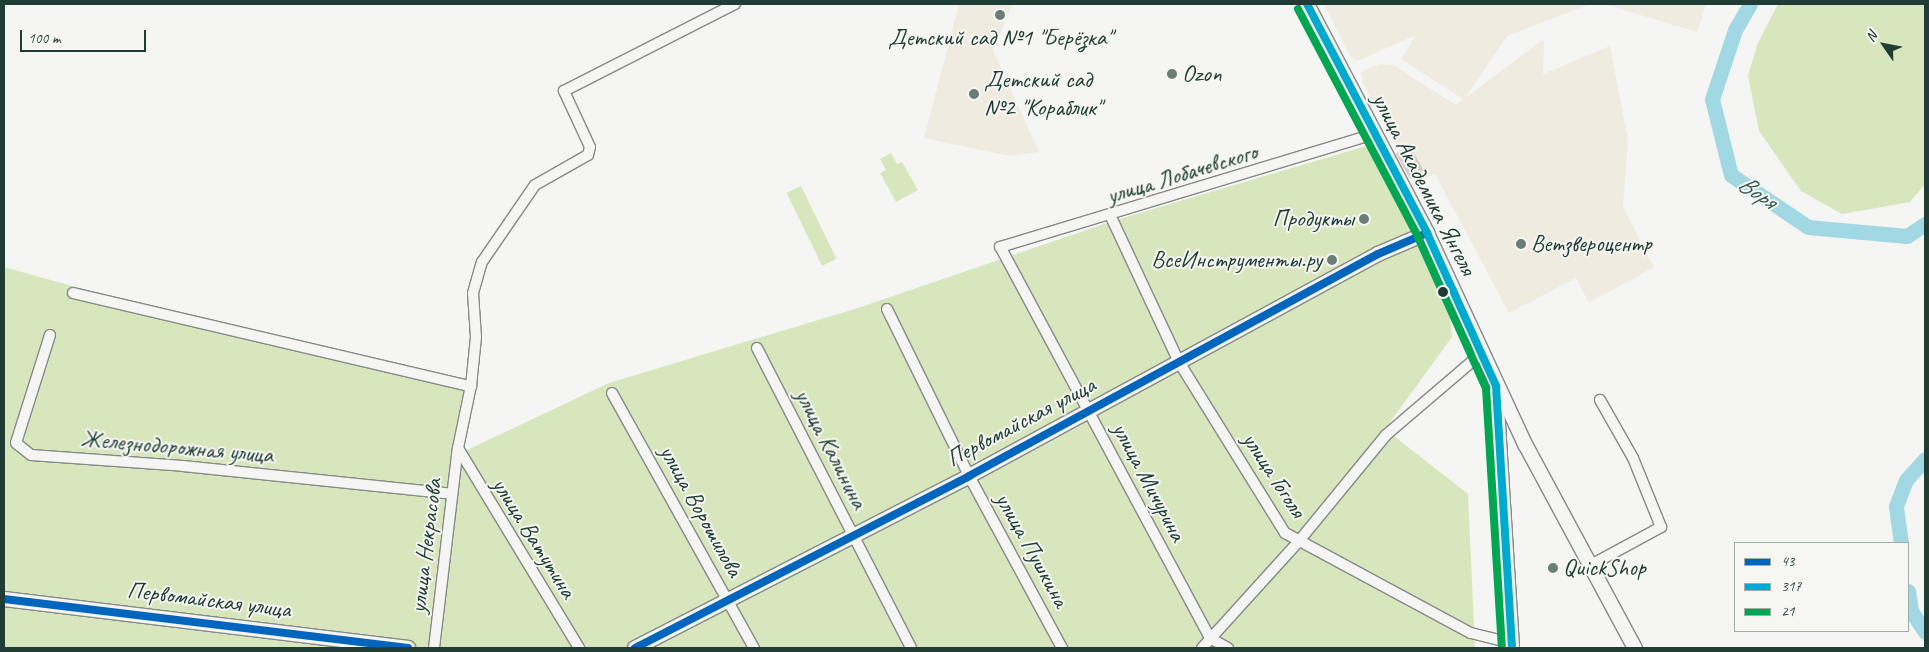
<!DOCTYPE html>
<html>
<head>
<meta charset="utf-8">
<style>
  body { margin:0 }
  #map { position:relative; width:1929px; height:652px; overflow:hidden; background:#f5f5f3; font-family:Caveat,sans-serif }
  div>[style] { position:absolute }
  .built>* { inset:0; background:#efebe0 }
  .green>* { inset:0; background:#d7e6bd; transform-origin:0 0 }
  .river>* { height:15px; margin:-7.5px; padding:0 7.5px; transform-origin:7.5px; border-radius:7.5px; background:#a2d8e4 }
  .building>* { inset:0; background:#d2cdc3; transform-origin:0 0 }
  .roads { filter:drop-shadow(1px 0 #858a88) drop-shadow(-1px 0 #858a88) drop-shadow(0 1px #858a88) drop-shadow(0 -1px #858a88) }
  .street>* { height:10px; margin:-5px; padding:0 5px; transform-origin:5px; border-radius:5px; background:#f5f5f3 }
  .secondary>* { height:14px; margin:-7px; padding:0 7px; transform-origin:7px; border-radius:7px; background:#f5f5f3 }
  .bus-1>* { height:8px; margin:-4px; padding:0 4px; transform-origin:4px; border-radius:4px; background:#0065bd }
  .bus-2>* { height:8px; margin:-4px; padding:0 4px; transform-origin:4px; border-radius:4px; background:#00a9ce }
  .bus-3>* { height:8px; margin:-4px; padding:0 4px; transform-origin:4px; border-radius:4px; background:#00a651 }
  .dots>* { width:14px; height:14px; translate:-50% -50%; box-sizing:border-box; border:2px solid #f6f6f2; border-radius:50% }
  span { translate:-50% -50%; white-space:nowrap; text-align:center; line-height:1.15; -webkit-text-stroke:4px #f6f6f2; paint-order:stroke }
  .poi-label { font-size:24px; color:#1f3d34 }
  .left { translate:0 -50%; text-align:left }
  .right { translate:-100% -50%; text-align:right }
  .street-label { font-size:24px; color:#1f3d34 }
  .water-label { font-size:25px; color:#325956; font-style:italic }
  .frame { position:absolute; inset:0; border:5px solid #1f3d34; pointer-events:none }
  .legend { position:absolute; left:1734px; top:542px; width:175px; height:90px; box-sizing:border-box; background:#f6f6f2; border:1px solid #a0aca6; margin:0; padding:6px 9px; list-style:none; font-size:15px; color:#1f3d34 }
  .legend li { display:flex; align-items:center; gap:10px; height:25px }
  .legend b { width:25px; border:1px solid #a0aca6 }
  .north { position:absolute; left:1859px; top:20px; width:50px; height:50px; -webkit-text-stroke:4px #f6f6f2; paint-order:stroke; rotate:303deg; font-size:14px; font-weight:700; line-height:20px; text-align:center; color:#1f3d34 }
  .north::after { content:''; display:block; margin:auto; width:18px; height:22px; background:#1f3d34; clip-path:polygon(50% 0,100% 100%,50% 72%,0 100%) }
  .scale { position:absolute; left:20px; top:30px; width:126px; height:22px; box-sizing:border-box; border:2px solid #1f3d34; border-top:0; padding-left:6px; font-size:15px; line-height:18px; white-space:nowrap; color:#1f3d34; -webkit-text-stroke:4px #f6f6f2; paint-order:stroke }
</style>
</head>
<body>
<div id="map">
  <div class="built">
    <i style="clip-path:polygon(959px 4px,1013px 4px,993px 50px,1039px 152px,1009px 156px,924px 138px)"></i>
    <i style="clip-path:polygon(1324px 4px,1591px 4px,1507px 36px,1465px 98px,1544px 39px,1543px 74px,1610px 46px,1628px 140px,1623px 207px,1654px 267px,1589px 303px,1576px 278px,1509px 313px,1435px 174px,1416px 182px,1363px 83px,1361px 72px,1380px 64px,1393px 65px,1456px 105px,1463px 99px,1401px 59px,1416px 35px,1357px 61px,1350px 56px)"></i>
    <i style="clip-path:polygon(1604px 4px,1706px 4px,1697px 32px)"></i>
  </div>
  <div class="green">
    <i style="clip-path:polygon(1778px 4px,1925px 4px,1925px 184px,1910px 202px,1842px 214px,1801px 191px,1759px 131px,1748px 76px,1757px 45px)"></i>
    <i style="clip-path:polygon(1366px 146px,1427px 233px,1446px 275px,1452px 337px,1385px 429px,1468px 494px,1475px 648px,4px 648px,4px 267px,208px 324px,468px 384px,461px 453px,609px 383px,855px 309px,1113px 221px)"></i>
    <i style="clip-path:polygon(891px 153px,897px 164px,902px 162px,918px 190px,896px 202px,880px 173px,886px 170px,880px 159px)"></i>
    <i style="left:801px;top:186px;width:81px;height:16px;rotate:64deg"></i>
  </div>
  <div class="river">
    <i style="left:1750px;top:4px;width:30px;rotate:120deg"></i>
    <i style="left:1735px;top:30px;width:73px;rotate:108.4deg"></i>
    <i style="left:1712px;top:99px;width:78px;rotate:76deg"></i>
    <i style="left:1731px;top:175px;width:93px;rotate:34deg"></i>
    <i style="left:1808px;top:227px;width:99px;rotate:5.2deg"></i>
    <i style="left:1907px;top:236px;width:22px;rotate:-34deg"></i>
    <i style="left:1901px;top:543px;width:37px;rotate:-98deg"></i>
    <i style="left:1896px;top:506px;width:28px;rotate:-69deg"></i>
    <i style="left:1906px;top:480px;width:28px;rotate:-48deg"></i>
    <i style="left:1908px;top:591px;width:20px;rotate:81deg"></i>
    <i style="left:1911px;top:611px;width:25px;rotate:56deg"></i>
  </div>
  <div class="building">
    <i style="left:1410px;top:146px;width:29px;height:16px;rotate:61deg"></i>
  </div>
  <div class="roads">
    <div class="street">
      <i style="left:1111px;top:217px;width:160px;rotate:64.9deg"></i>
      <i style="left:1179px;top:362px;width:201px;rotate:58.2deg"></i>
      <i style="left:1285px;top:533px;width:211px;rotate:28.3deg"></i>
      <i style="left:1471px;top:633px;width:41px;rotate:14deg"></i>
      <i style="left:73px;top:293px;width:409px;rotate:13.2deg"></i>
      <i style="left:887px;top:309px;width:186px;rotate:63.8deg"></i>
      <i style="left:969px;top:476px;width:196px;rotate:61.6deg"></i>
      <i style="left:50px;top:335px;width:113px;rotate:107.5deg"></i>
      <i style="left:16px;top:443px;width:19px;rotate:39deg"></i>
      <i style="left:31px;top:455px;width:152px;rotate:4.1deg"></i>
      <i style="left:183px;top:466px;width:270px;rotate:5.9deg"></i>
      <i style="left:757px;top:348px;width:337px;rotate:62.8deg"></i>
      <i style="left:612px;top:393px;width:292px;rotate:60.9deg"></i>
      <i style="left:458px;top:448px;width:234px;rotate:58.8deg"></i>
      <i style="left:1591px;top:565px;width:80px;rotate:-28.5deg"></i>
      <i style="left:1661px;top:527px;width:74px;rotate:-112.1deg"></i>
      <i style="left:1633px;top:458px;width:67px;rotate:-119.6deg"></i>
      <i style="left:434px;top:648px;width:201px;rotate:-83.2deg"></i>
      <i style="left:458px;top:448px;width:63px;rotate:-78.2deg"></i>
      <i style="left:471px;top:386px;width:49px;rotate:-84.2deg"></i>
      <i style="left:476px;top:337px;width:44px;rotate:-93.9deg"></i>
      <i style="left:473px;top:293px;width:32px;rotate:-74deg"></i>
      <i style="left:482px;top:262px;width:93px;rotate:-55.5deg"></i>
      <i style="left:535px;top:185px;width:61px;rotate:-29.5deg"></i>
      <i style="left:588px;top:155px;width:8px;rotate:-76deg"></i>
      <i style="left:590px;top:147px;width:62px;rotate:-114.9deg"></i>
      <i style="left:564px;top:91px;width:192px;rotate:-27deg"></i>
      <i style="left:1202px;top:648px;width:144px;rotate:-47.8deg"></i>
      <i style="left:1299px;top:541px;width:137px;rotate:-50.6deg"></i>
      <i style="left:1386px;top:435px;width:126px;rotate:-40.5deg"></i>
      <i style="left:1228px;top:648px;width:21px;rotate:-151deg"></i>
      <i style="left:1210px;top:638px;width:444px;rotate:-118.2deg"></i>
      <i style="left:1000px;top:247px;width:391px;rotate:-16.8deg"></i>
    </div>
    <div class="secondary">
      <i style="left:1307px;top:4px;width:259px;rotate:62.3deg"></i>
      <i style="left:1427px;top:233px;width:233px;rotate:65.1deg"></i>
      <i style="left:1525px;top:444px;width:232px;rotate:61.7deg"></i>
      <i style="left:1496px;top:392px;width:256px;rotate:86.4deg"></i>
      <i style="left:4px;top:599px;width:407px;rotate:6.9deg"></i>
      <i style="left:635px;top:648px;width:376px;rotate:-27.2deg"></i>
      <i style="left:969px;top:476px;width:465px;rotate:-28.5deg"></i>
      <i style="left:1378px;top:254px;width:53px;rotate:-23.2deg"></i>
    </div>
  </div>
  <div class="bus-1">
    <i style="left:4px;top:599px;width:407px;rotate:6.9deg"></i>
    <i style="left:635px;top:648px;width:376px;rotate:-27.2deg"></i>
    <i style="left:969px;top:476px;width:465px;rotate:-28.5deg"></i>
    <i style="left:1378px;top:254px;width:53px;rotate:-23.2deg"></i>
  </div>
  <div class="bus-2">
    <i style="left:1307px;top:4px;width:259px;rotate:62.3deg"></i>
    <i style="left:1427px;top:233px;width:168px;rotate:65.7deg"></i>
    <i style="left:1496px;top:386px;width:262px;rotate:86.5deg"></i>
  </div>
  <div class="bus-3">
    <i style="left:1298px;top:9px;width:258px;rotate:62.2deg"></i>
    <i style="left:1418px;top:237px;width:166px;rotate:65.8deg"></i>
    <i style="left:1486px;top:388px;width:260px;rotate:86.5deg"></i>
  </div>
  <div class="dots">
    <i style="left:1000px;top:15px;background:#6a7d77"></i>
    <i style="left:1172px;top:74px;background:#6a7d77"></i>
    <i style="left:974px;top:94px;background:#6a7d77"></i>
    <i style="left:1364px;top:219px;background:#6a7d77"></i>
    <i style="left:1521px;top:244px;background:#6a7d77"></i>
    <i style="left:1332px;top:260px;background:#6a7d77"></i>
    <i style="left:1443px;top:292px;background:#1f3d34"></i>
    <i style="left:1553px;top:568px;background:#6a7d77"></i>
  </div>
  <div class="poi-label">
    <span style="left:1000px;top:38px">Детский сад №1 "Берёзка"</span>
    <span class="left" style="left:1182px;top:74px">Ozon</span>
    <span class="left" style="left:984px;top:94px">Детский сад<br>№2 "Кораблик"</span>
    <span class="right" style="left:1354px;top:219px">Продукты</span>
    <span class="left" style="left:1531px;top:244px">Ветзвероцентр</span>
    <span class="right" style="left:1322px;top:260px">ВсеИнструменты.ру</span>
    <span class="left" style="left:1563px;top:568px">QuickShop</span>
  </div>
  <div class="street-label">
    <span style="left:1182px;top:174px;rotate:-17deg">улица Лобачевского</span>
    <span style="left:1424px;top:184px;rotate:63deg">улица Академика Янгеля</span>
    <span style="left:1021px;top:422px;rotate:-28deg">Первомайская улица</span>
    <span style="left:177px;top:447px;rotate:5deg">Железнодорожная улица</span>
    <span style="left:831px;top:449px;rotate:63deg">улица Калинина</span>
    <span style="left:1274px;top:475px;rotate:57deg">улица Гоголя</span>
    <span style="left:1149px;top:482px;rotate:62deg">улица Мичурина</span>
    <span style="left:701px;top:511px;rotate:61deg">улица Ворошилова</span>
    <span style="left:534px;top:538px;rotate:58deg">улица Ватутина</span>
    <span style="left:426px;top:546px;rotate:-83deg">улица Некрасова</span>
    <span style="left:1032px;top:550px;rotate:61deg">улица Пушкина</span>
    <span style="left:209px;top:600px;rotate:7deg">Первомайская улица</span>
  </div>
  <div class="water-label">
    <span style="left:1757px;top:192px;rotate:34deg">Воря</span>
  </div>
  <div class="frame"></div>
  <ul class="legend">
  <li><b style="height:6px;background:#0065bd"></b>43</li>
  <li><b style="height:6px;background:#00a9ce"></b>317</li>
  <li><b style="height:6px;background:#00a651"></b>21</li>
  </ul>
  <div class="north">N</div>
  <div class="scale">100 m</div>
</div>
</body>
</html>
